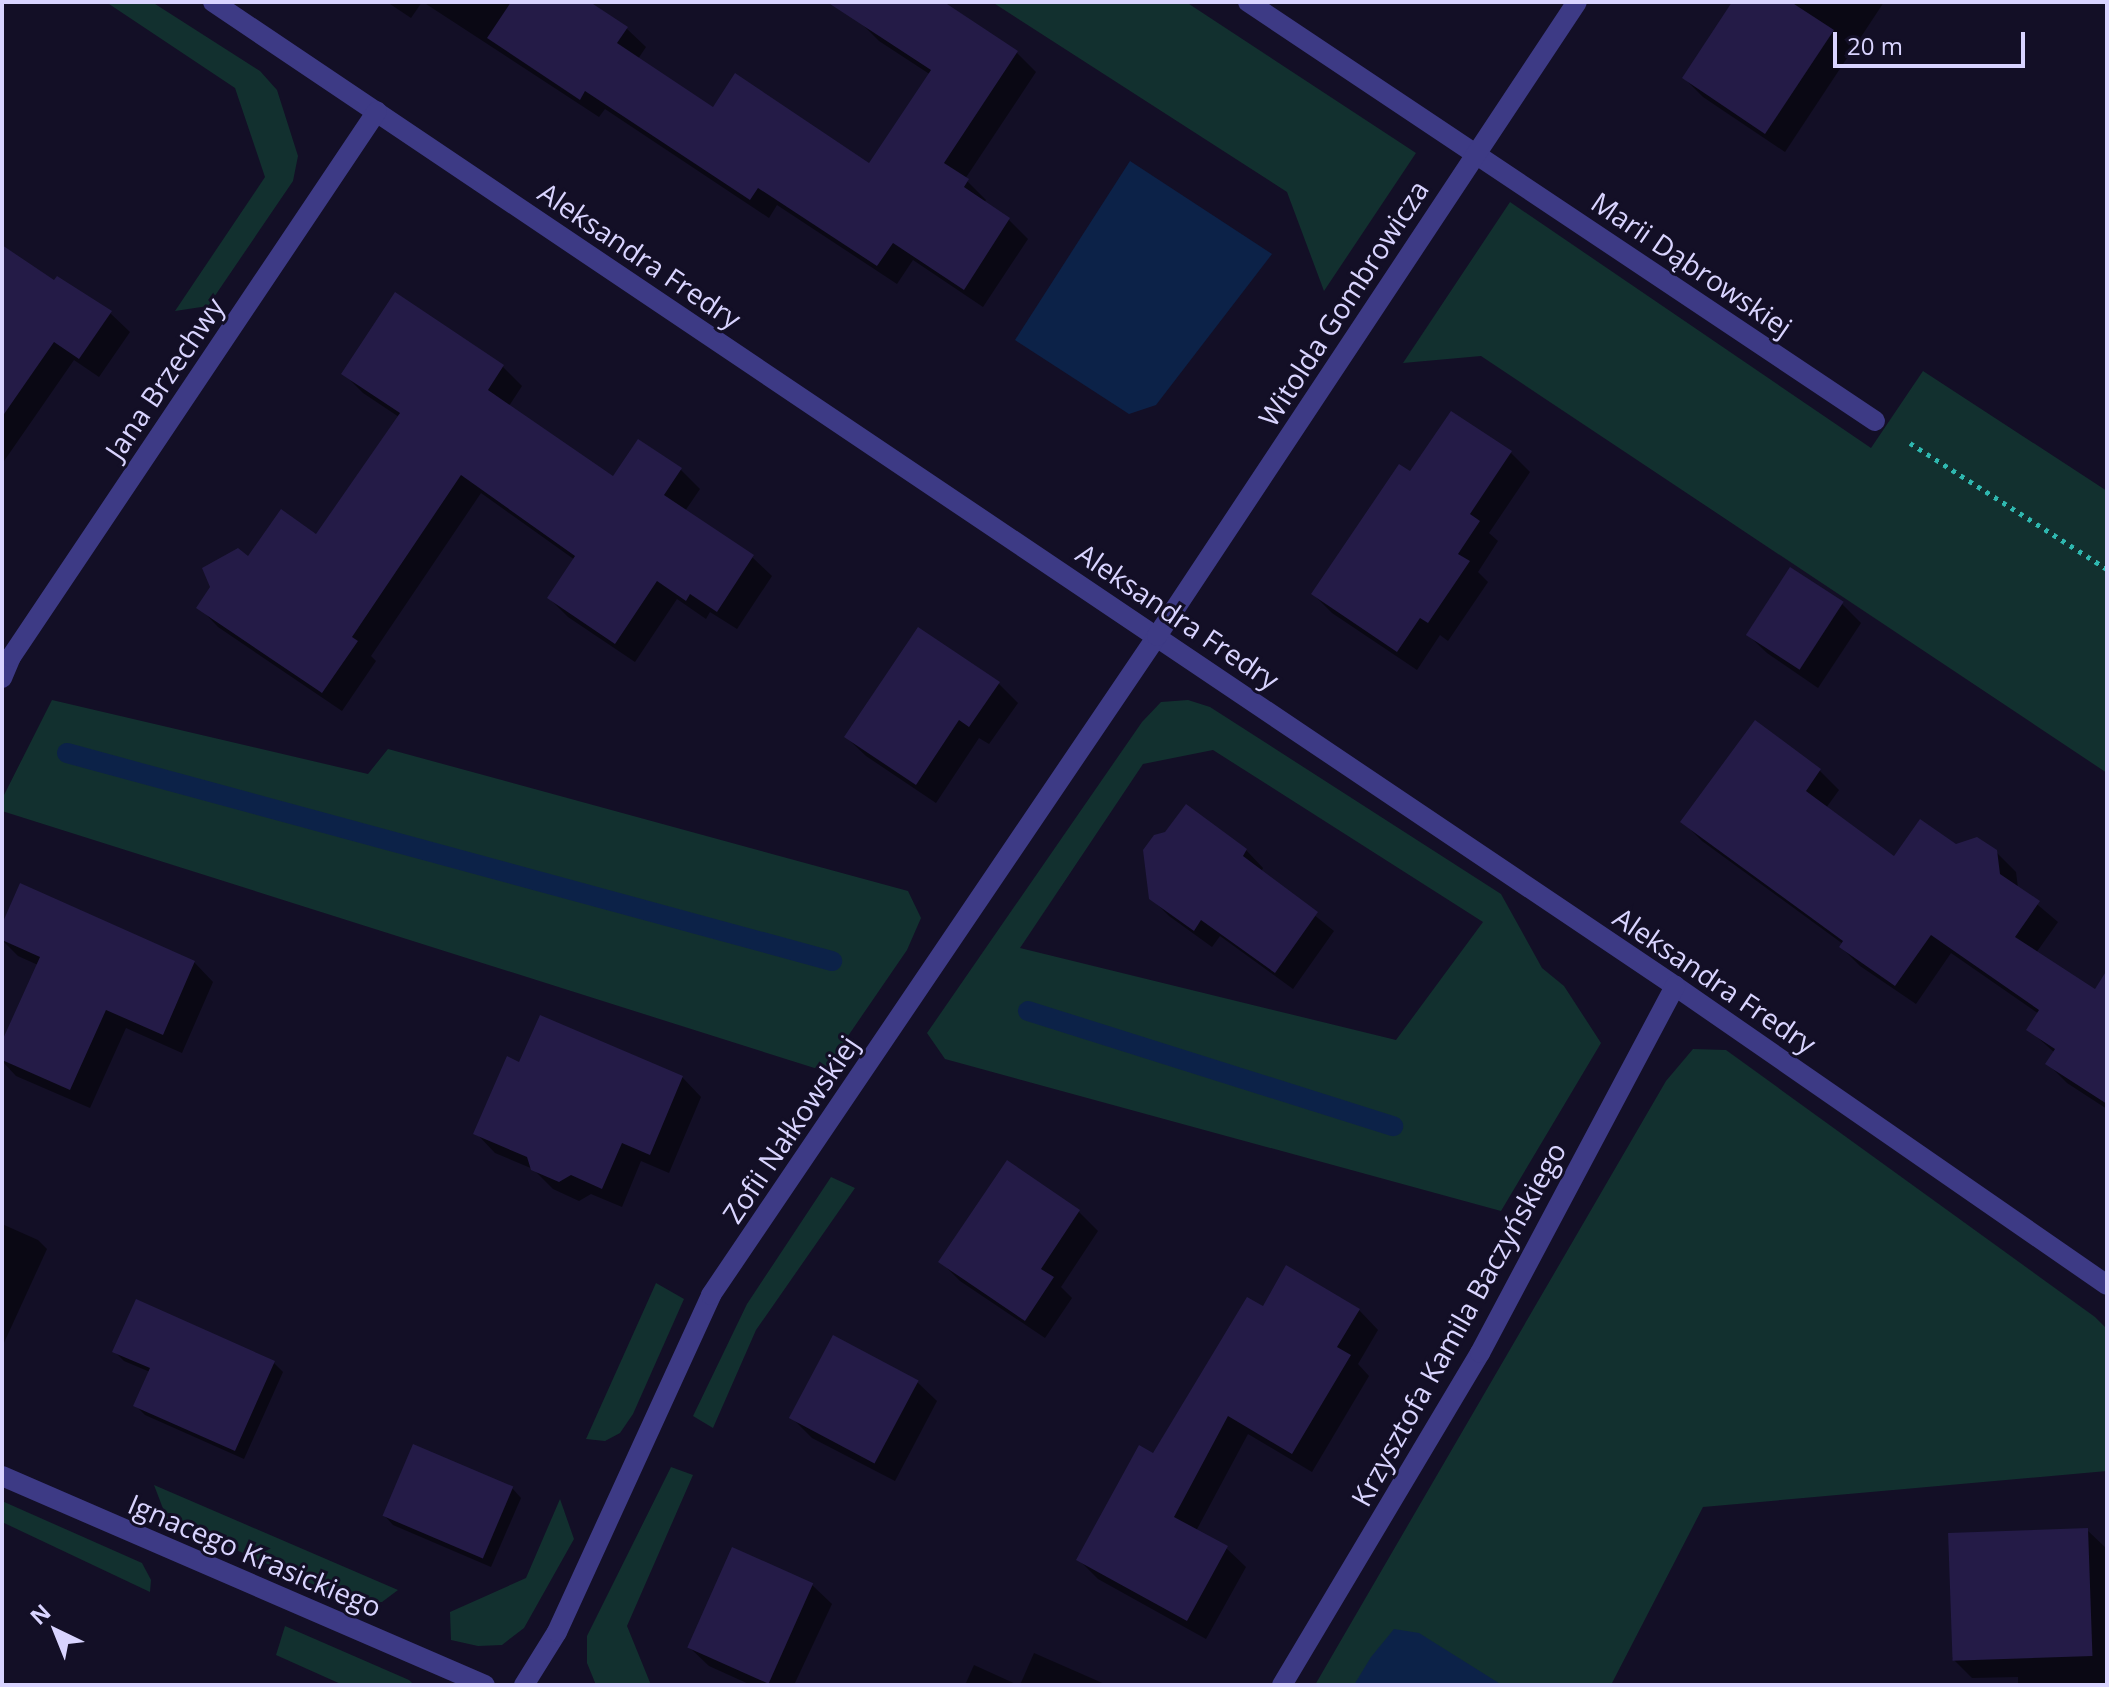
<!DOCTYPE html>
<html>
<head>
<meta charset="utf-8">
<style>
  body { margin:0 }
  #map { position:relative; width:2109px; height:1687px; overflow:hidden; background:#130f26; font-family:"Open Sans",sans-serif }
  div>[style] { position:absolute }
  .green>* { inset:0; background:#12302f }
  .water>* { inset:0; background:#0c2248 }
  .shadow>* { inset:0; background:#0007 }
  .stream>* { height:20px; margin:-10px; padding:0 10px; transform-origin:10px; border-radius:10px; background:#0c2248 }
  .building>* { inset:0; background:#241b47; transform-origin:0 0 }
  .path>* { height:5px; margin-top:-2.5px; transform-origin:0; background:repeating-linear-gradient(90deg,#2fb8b0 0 4px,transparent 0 10px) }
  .minor>* { height:20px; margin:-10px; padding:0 10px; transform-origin:10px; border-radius:10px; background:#3d3a85 }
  span { translate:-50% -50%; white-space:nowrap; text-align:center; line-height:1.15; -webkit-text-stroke:6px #130f26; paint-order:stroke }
  .street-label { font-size:28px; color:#d9d4ff }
  .frame { position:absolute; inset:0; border:4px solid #d9d4ff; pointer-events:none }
  .north { position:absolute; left:16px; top:1591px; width:80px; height:80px; -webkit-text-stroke:6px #130f26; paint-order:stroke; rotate:317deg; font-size:22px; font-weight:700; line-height:32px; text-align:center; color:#d9d4ff }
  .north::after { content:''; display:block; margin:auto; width:28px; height:36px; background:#d9d4ff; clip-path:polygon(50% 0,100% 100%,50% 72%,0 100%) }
  .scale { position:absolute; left:1833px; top:32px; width:192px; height:36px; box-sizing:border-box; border:4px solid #d9d4ff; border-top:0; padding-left:10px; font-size:24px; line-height:28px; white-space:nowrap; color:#d9d4ff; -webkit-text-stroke:6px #130f26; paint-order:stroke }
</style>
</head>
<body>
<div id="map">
  <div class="green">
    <i style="clip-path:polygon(106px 2px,152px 2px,260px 71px,277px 90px,298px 156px,293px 181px,208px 306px,175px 311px,265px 177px,235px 88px)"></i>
    <i style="clip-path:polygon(992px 2px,1186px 2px,1416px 153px,1324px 291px,1287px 192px)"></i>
    <i style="clip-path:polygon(1510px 202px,1871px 448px,1923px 371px,2107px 491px,2107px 773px,1481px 356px,1403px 363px)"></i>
    <i style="clip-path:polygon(52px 700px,368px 774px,388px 749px,908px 891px,921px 918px,907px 950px,824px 1071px,2px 811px,2px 799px)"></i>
    <i style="clip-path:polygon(evenodd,1188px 700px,1210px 707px,1501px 894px,1542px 968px,1564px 986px,1601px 1043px,1501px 1211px,945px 1059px,927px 1033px,1142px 722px,1161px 702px,1188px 700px,1213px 750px,1483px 922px,1396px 1040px,1020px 948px,1143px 764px,1213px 750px)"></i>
    <i style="clip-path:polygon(1693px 1049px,1726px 1050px,2095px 1317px,2107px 1329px,2107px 1471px,1703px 1507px,1611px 1685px,1315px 1685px,1666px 1081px)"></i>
    <i style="clip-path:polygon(831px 1177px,855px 1188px,756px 1330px,713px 1428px,693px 1416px,747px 1304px)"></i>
    <i style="clip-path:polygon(656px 1283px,684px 1299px,633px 1414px,620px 1433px,605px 1441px,586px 1439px)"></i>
    <i style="clip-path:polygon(671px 1467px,693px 1475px,627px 1626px,651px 1685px,596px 1685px,587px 1663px,587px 1636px)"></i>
    <i style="clip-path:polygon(154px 1485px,398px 1590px,382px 1602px,357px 1604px,167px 1519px)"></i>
    <i style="clip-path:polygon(560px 1499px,574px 1539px,524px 1628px,502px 1645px,478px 1646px,451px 1640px,450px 1612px,526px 1578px)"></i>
    <i style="clip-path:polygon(2px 1501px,142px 1563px,151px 1580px,150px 1592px,2px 1522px)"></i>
    <i style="clip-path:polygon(285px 1626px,409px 1680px,414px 1685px,343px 1685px,276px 1655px)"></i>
  </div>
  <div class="water">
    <i style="clip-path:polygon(1130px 161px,1272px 254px,1156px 405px,1129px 414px,1015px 340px)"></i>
    <i style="clip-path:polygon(1394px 1629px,1419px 1633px,1502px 1685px,1354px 1685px,1371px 1657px)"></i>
  </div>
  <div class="shadow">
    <i style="clip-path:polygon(387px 2px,422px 2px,411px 18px)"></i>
    <i style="clip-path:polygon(423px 2px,586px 2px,627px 29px,646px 47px,638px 59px,714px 110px,870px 166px,931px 75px,879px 41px,860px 22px,873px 2px,940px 2px,1017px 53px,1036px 72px,965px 179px,986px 200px,984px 203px,1009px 220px,1028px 239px,983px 307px,913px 260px,897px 284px,777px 205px,769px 218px,605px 109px,599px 117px)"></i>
    <i style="clip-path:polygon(1736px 2px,1884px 2px,1785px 152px,1703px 97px,1684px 78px)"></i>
    <i style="clip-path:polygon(2px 248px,55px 283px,110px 313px,130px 332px,99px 377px,74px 360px,2px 464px)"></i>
    <i style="clip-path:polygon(396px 295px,503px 367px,522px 386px,509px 406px,613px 478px,638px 441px,681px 470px,700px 489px,685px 511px,752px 557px,772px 576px,737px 629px,710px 612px,706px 619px,677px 599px,635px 662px,568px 617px,549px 598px,575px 560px,481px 493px,371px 656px,376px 661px,342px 711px,218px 627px,199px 607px,249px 559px,317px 536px,399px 417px,363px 393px,343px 373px)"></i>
    <i style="clip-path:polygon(1511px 453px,1530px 472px,1489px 533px,1498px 541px,1478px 572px,1488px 582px,1448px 641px,1440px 635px,1417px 670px,1332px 613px,1313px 594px)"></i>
    <i style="clip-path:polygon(1791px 570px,1842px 604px,1861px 623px,1818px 688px,1767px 653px,1747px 634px)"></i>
    <i style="clip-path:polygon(999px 684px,1018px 703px,989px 744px,979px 738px,936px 803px,866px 756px,846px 737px)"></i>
    <i style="clip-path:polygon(1755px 723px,1820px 771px,1839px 790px,1826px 808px,1894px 859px,1956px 846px,1996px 852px,2016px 872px,2018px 888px,2058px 922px,2036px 953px,2107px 999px,2107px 1109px,2067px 1083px,2048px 1064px,2055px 1053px,2028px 1029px,2039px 1014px,1951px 953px,1916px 1004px,1860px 966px,1841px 947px,1843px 944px,1702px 841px,1683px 822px)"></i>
    <i style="clip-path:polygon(1166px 834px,1246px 850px,1263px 868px,1261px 872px,1334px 931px,1293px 989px,1220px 936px,1212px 947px,1169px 916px,1151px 898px)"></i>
    <i style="clip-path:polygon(2px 929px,194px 962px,213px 982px,182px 1053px,126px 1028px,90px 1108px,16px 1076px,2px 1061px,2px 1046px,38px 965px,18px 956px,2px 940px)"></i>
    <i style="clip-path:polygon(682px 1077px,701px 1097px,669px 1173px,641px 1161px,622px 1207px,591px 1194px,579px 1201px,553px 1189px,533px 1169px,495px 1153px,476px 1133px)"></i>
    <i style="clip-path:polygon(1007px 1163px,1079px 1212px,1098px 1231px,1061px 1287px,1072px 1298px,1045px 1338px,960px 1281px,941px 1262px)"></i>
    <i style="clip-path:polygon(2px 1224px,38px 1240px,47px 1249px,3px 1345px)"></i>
    <i style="clip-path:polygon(1264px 1309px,1359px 1310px,1378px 1330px,1358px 1364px,1369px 1376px,1312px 1472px,1248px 1434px,1196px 1531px,1226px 1548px,1246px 1567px,1206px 1639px,1098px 1579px,1079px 1560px)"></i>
    <i style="clip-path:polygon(115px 1352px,274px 1363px,283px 1372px,244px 1459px,145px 1415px,135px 1405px,150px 1372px,124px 1361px)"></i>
    <i style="clip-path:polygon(917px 1382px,937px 1401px,895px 1481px,812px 1438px,793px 1419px)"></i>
    <i style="clip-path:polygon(512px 1488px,521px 1498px,491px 1567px,393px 1525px,384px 1515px)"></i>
    <i style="clip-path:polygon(2087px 1530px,2107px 1549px,2107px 1685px,2018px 1685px,2018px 1677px,1972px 1678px,1952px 1658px)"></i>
    <i style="clip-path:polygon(733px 1549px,812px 1585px,832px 1604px,794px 1685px,751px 1685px,709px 1666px,689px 1647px)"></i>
    <i style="clip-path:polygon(1034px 1653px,1107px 1685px,1020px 1685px)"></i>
    <i style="clip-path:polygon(974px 1665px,1018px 1685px,965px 1685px)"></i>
  </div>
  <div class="stream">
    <i style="left:67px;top:753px;width:793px;rotate:15.21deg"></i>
    <i style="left:1028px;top:1011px;width:383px;rotate:17.5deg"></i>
  </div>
  <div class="building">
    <i style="clip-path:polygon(511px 2px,590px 2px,628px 27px,617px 43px,713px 107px,735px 73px,869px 163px,931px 70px,827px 2px,944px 2px,1018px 51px,944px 163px,969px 179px,964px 187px,1010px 218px,964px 290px,893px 243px,877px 266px,758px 188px,750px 200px,585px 91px,580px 100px,487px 38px)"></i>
    <i style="clip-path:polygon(1732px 2px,1791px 2px,1834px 30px,1765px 134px,1682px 78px)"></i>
    <i style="clip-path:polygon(2px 245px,54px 280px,57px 276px,112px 311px,79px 359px,54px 342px,2px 417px)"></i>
    <i style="clip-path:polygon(395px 292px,504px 365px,488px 390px,613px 476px,638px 439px,682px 468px,664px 495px,754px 555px,717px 612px,690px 594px,686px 601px,657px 581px,615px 644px,547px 598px,575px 556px,461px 475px,352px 637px,358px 641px,322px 693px,196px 608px,210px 587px,202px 568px,238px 548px,248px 556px,281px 509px,316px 534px,400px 413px,341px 374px)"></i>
    <i style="clip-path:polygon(1451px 411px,1512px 451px,1470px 514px,1480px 521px,1458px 554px,1470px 561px,1428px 623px,1420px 618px,1397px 652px,1311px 594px,1399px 464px,1410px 471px)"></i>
    <i style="left:1790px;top:567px;width:64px;height:81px;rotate:33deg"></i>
    <i style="clip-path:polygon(918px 627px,1000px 682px,969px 727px,959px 720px,916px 785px,844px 737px)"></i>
    <i style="clip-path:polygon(1755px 720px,1821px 769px,1806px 791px,1894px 856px,1920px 819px,1956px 844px,1977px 837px,1997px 850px,2000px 874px,2040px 901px,2015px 937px,2095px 989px,2107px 970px,2107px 1104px,2045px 1064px,2055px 1049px,2026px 1030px,2039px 1010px,1931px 935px,1895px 986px,1839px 947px,1843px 941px,1680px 822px)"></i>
    <i style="clip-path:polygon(1186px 804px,1247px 849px,1243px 856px,1318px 912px,1275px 973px,1201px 920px,1194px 931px,1149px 899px,1143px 850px,1154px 835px,1165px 832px)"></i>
    <i style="clip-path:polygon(20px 883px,195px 961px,163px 1035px,106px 1010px,70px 1090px,2px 1060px,2px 1041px,40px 957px,2px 940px,2px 924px)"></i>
    <i style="clip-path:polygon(540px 1015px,683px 1076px,650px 1155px,622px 1143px,602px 1189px,571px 1175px,559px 1182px,531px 1170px,527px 1157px,473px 1134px,507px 1056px,519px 1062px)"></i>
    <i style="clip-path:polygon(1007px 1160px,1080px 1210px,1041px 1269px,1054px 1277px,1025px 1321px,938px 1262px)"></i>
    <i style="clip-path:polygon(1286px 1265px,1360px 1309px,1337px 1347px,1351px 1355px,1292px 1454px,1228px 1416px,1174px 1517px,1228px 1546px,1187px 1621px,1076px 1560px,1139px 1445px,1153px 1453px,1247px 1297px,1263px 1306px)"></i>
    <i style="clip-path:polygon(136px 1299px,275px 1361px,235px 1451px,133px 1406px,150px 1368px,112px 1352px)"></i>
    <i style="left:833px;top:1335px;width:97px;height:94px;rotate:28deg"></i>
    <i style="left:413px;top:1444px;width:109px;height:78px;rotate:23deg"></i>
    <i style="left:2088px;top:1528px;width:128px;height:140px;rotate:88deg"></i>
    <i style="left:732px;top:1547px;width:89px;height:110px;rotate:24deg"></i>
  </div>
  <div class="path">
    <i style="left:1910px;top:443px;width:234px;rotate:32.6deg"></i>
  </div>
  <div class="minor">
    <i style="left:213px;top:2px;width:1762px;rotate:33.94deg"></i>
    <i style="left:1675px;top:986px;width:525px;rotate:34.69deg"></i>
    <i style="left:1248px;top:2px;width:754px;rotate:33.75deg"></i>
    <i style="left:2px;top:678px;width:23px;rotate:-67deg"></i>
    <i style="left:11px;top:657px;width:657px;rotate:-56.16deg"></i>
    <i style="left:2px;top:1476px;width:526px;rotate:23.4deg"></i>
    <i style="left:524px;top:1685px;width:62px;rotate:-58.1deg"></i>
    <i style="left:557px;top:1632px;width:371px;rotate:-65.4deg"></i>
    <i style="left:711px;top:1295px;width:796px;rotate:-55.91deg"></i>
    <i style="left:1157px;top:636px;width:760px;rotate:-56.48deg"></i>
    <i style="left:1282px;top:1685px;width:387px;rotate:-59.2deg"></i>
    <i style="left:1480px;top:1353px;width:416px;rotate:-62deg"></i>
  </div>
  <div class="street-label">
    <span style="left:640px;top:255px;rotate:34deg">Aleksandra Fredry</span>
    <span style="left:1692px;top:264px;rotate:34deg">Marii Dąbrowskiej</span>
    <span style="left:1343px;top:303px;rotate:-57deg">Witolda Gombrowicza</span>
    <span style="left:164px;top:378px;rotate:-56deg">Jana Brzechwy</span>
    <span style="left:1178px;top:616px;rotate:34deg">Aleksandra Fredry</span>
    <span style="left:1715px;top:980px;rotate:34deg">Aleksandra Fredry</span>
    <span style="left:790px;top:1129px;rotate:-56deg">Zofii Nałkowskiej</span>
    <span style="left:1458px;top:1324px;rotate:-61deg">Krzysztofa Kamila Baczyńskiego</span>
    <span style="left:255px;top:1555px;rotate:23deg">Ignacego Krasickiego</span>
  </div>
  <div class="frame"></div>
  <div class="north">N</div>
  <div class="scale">20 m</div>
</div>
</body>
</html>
